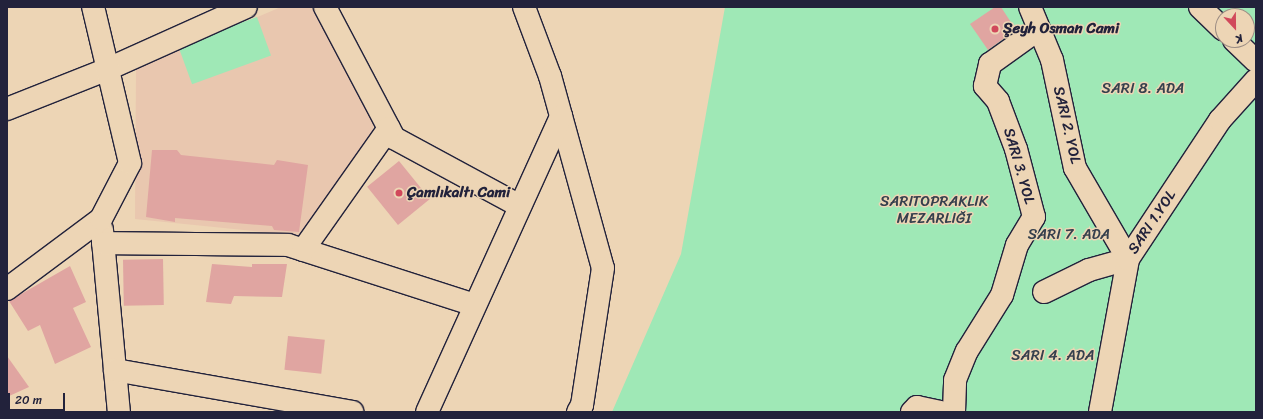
<!DOCTYPE html>
<html>
<head>
<meta charset="utf-8">
<style>
  body { margin:0 }
  #map { position:relative; width:1263px; height:419px; overflow:hidden; background:#edd5b5; font-family:Sriracha,sans-serif }
  div>[style] { position:absolute }
  .built>* { inset:0; background:#e9c7af }
  .green>* { inset:0; background:#9fe8b6; transform-origin:0 0 }
  .building>* { inset:0; background:#e0a5a1; transform-origin:0 0 }
  .roads { filter:drop-shadow(1px 0 #22223b) drop-shadow(-1px 0 #22223b) drop-shadow(0 1px #22223b) drop-shadow(0 -1px #22223b) }
  .minor>* { height:22px; margin:-11px; padding:0 11px; transform-origin:11px; border-radius:11px; background:#edd5b5 }
  .dots>* { width:11px; height:11px; translate:-50% -50%; box-sizing:border-box; border:2px solid #edd5b5; border-radius:50% }
  span { translate:-50% -50%; white-space:nowrap; text-align:center; line-height:1.15; -webkit-text-stroke:3px #edd5b5; paint-order:stroke }
  .poi-label { font-size:15px; color:#22223b; font-weight:700 }
  .left { translate:0 -50%; text-align:left }
  .park-label { font-size:15px; color:#35404d }
  .street-label { font-size:15px; color:#22223b }
  .frame { position:absolute; inset:0; border:8px solid #22223b; pointer-events:none }
  .north { position:absolute; left:1215px; top:8px; width:40px; height:40px; box-sizing:border-box; background:#edd5b5; border:1px solid #9c8d84; border-radius:50%; rotate:158deg; font-size:11px; font-weight:700; line-height:16px; text-align:center; color:#22223b }
  .north::after { content:''; display:block; margin:auto; width:14px; height:18px; background:#d1495b; clip-path:polygon(50% 0,100% 100%,50% 72%,0 100%) }
  .scale { position:absolute; left:8px; top:393px; width:57px; height:18px; box-sizing:border-box; border:2px solid #22223b; border-top:0; padding-left:5px; font-size:12px; line-height:14px; white-space:nowrap; color:#22223b; -webkit-text-stroke:3px #edd5b5; paint-order:stroke }
</style>
</head>
<body>
<div id="map">
  <div class="built">
    <i style="clip-path:polygon(281px 7px,311px 7px,375px 113px,372px 135px,304px 236px,135px 219px,136px 69px)"></i>
  </div>
  <div class="green">
    <i style="clip-path:polygon(evenodd,725px 7px,1256px 7px,1256px 412px,612px 412px,681px 254px,725px 7px,1223px 16px,1247px 16px,1247px 40px,1223px 40px,1223px 16px)"></i>
    <i style="left:257px;top:17px;width:41px;height:84px;rotate:70deg"></i>
  </div>
  <div class="building">
    <i style="clip-path:polygon(995px 7px,1001px 7px,1016px 30px,988px 50px,970px 24px)"></i>
    <i style="clip-path:polygon(152px 150px,177px 150px,181px 155px,274px 165px,277px 160px,308px 165px,299px 232px,274px 230px,272px 226px,175px 218px,175px 222px,146px 217px)"></i>
    <i style="left:399px;top:161px;width:49px;height:41px;rotate:51deg"></i>
    <i style="left:163px;top:259px;width:46px;height:40px;rotate:89deg"></i>
    <i style="clip-path:polygon(212px 264px,252px 267px,252px 264px,287px 264px,282px 297px,234px 296px,231px 304px,206px 302px)"></i>
    <i style="clip-path:polygon(70px 266px,86px 302px,73px 308px,91px 347px,55px 364px,40px 325px,28px 331px,9px 301px)"></i>
    <i style="left:288px;top:336px;width:37px;height:34px;rotate:6deg"></i>
    <i style="clip-path:polygon(7px 356px,29px 387px,7px 397px)"></i>
  </div>
  <div class="roads">
    <div class="minor">
      <i style="left:325px;top:7px;width:148px;rotate:62.2deg"></i>
      <i style="left:394px;top:138px;width:143px;rotate:28.4deg"></i>
      <i style="left:524px;top:7px;width:74px;rotate:69.4deg"></i>
      <i style="left:550px;top:76px;width:199px;rotate:74.6deg"></i>
      <i style="left:603px;top:268px;width:139px;rotate:98.7deg"></i>
      <i style="left:582px;top:405px;width:8px;rotate:120deg"></i>
      <i style="left:1030px;top:7px;width:57px;rotate:67.5deg"></i>
      <i style="left:1052px;top:60px;width:110px;rotate:78deg"></i>
      <i style="left:1075px;top:168px;width:105px;rotate:59.8deg"></i>
      <i style="left:1128px;top:259px;width:41px;rotate:164.2deg"></i>
      <i style="left:1089px;top:270px;width:50px;rotate:153.9deg"></i>
      <i style="left:1200px;top:7px;width:32px;rotate:44deg"></i>
      <i style="left:1234px;top:40px;width:30px;rotate:44deg"></i>
      <i style="left:7px;top:109px;width:109px;rotate:-21.6deg"></i>
      <i style="left:108px;top:69px;width:151px;rotate:-24.2deg"></i>
      <i style="left:102px;top:230px;width:183px;rotate:84.7deg"></i>
      <i style="left:103px;top:243px;width:185px;rotate:0.6deg"></i>
      <i style="left:288px;top:245px;width:196px;rotate:17.8deg"></i>
      <i style="left:303px;top:250px;width:149px;rotate:-54.8deg"></i>
      <i style="left:7px;top:289px;width:117px;rotate:-36.7deg"></i>
      <i style="left:101px;top:219px;width:63px;rotate:-62.6deg"></i>
      <i style="left:130px;top:163px;width:160px;rotate:-103.3deg"></i>
      <i style="left:115px;top:370px;width:241px;rotate:10deg"></i>
      <i style="left:427px;top:412px;width:325px;rotate:-65.6deg"></i>
      <i style="left:912px;top:412px;width:7px;rotate:-45deg"></i>
      <i style="left:917px;top:407px;width:24px;rotate:12deg"></i>
      <i style="left:954px;top:412px;width:32px;rotate:-88deg"></i>
      <i style="left:955px;top:380px;width:31px;rotate:-68deg"></i>
      <i style="left:967px;top:351px;width:66px;rotate:-58deg"></i>
      <i style="left:1002px;top:295px;width:52px;rotate:-73.3deg"></i>
      <i style="left:1017px;top:245px;width:33px;rotate:-59deg"></i>
      <i style="left:1034px;top:217px;width:70px;rotate:-104.8deg"></i>
      <i style="left:1016px;top:149px;width:51px;rotate:-110.6deg"></i>
      <i style="left:998px;top:101px;width:20px;rotate:-131deg"></i>
      <i style="left:985px;top:86px;width:23px;rotate:-77deg"></i>
      <i style="left:990px;top:64px;width:60px;rotate:-35.5deg"></i>
      <i style="left:1100px;top:412px;width:156px;rotate:-79.6deg"></i>
      <i style="left:1128px;top:259px;width:167px;rotate:-56.5deg"></i>
      <i style="left:1220px;top:120px;width:54px;rotate:-48deg"></i>
    </div>
  </div>
  <div class="dots">
    <i style="left:995px;top:29px;background:#d1495b"></i>
    <i style="left:399px;top:193px;background:#d1495b"></i>
  </div>
  <div class="poi-label">
    <span class="left" style="left:1003px;top:29px">Şeyh Osman Cami</span>
    <span class="left" style="left:407px;top:193px">Çamlıkaltı Cami</span>
  </div>
  <div class="park-label">
    <span style="left:1143px;top:89px">SARI 8. ADA</span>
    <span style="left:934px;top:210px">SARITOPRAKLIK<br>MEZARLIĞI</span>
    <span style="left:1069px;top:235px">SARI 7. ADA</span>
    <span style="left:1053px;top:356px">SARI 4. ADA</span>
  </div>
  <div class="street-label">
    <span style="left:1067px;top:125px;rotate:77deg">SARI 2. YOL</span>
    <span style="left:1019px;top:166px;rotate:74deg">SARI 3. YOL</span>
    <span style="left:1152px;top:222px;rotate:-56deg">SARI 1.YOL</span>
  </div>
  <div class="frame"></div>
  <div class="north">K</div>
  <div class="scale">20 m</div>
</div>
</body>
</html>
